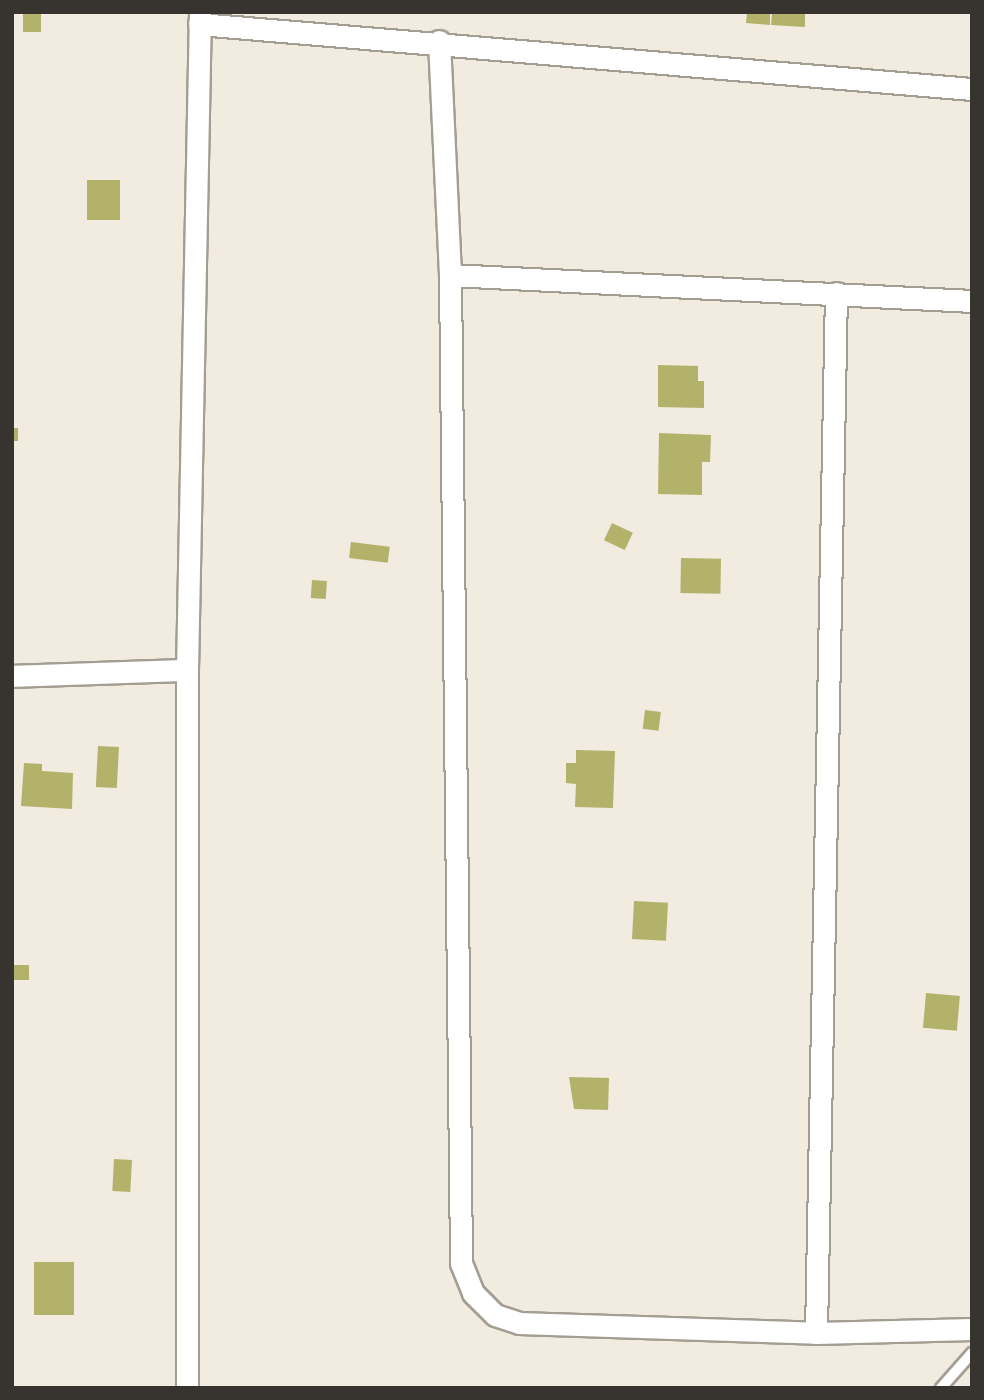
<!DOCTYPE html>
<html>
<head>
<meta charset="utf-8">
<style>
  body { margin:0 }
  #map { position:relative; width:984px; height:1400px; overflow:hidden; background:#f2ebe0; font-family:"Sofia Sans Condensed",sans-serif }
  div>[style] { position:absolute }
  .building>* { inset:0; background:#b3b26a; transform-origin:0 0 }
  .roads { filter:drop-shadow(2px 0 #a49d92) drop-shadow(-2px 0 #a49d92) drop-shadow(0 2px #a49d92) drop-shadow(0 -2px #a49d92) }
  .lane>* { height:10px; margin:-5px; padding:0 5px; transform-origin:5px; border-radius:5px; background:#fff }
  .street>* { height:21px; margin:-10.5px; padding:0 10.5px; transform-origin:10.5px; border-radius:10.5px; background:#fff }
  span { translate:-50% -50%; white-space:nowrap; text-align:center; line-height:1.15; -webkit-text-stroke:5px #f2ebe0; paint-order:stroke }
  .frame { position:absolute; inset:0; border:14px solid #373430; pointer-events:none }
</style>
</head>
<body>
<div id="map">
  <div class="building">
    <i style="left:23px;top:12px;width:18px;height:20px"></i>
    <i style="clip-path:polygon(747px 12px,770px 12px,770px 25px,746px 23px)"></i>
    <i style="clip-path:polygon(772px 12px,805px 12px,805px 27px,771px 25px)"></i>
    <i style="left:87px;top:180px;width:33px;height:40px"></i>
    <i style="clip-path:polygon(658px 365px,698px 366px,698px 381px,704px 381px,704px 408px,658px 407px)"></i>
    <i style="left:12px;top:428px;width:6px;height:13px"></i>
    <i style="clip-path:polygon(659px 433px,711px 435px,710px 462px,702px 462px,702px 495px,658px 494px)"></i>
    <i style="left:612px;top:523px;width:23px;height:19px;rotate:25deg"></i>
    <i style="left:351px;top:542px;width:39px;height:16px;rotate:7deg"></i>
    <i style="left:681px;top:558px;width:40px;height:35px;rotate:1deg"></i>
    <i style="left:312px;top:580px;width:15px;height:18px;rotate:4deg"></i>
    <i style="left:645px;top:710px;width:16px;height:19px;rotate:7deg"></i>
    <i style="left:98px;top:746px;width:21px;height:41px;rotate:3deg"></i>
    <i style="clip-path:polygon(576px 750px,615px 751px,613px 808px,575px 807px,576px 784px,566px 783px,566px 763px,576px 763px)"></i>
    <i style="clip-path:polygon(24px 763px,42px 764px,42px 771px,73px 773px,72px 809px,21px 806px)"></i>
    <i style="left:634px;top:901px;width:34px;height:38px;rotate:3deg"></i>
    <i style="left:14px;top:965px;width:15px;height:15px"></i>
    <i style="left:926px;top:993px;width:34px;height:35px;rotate:5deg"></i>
    <i style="clip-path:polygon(569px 1077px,609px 1078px,608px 1110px,574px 1109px)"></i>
    <i style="left:114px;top:1159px;width:18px;height:32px;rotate:3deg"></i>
    <i style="left:34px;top:1262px;width:40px;height:53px"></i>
  </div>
  <div class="roads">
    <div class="lane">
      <i style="left:941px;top:1388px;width:47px;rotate:-48.5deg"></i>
    </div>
    <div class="street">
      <i style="left:199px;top:24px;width:776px;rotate:4.81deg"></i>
      <i style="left:439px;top:41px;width:234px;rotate:87.3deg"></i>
      <i style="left:450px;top:275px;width:988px;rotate:89.36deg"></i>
      <i style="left:461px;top:1263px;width:32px;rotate:68deg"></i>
      <i style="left:473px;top:1293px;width:31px;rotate:45deg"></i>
      <i style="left:495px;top:1315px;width:25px;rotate:18deg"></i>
      <i style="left:519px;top:1323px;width:297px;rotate:1.9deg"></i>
      <i style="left:816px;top:1333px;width:156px;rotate:-1.5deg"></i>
      <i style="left:450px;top:275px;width:523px;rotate:2.85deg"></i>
      <i style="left:12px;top:676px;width:175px;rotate:-2deg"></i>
      <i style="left:816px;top:1333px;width:1040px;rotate:-88.9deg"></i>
      <i style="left:187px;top:1388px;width:718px;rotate:-90deg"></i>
      <i style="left:187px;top:670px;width:658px;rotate:-88.87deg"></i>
    </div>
  </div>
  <div class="frame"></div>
</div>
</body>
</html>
